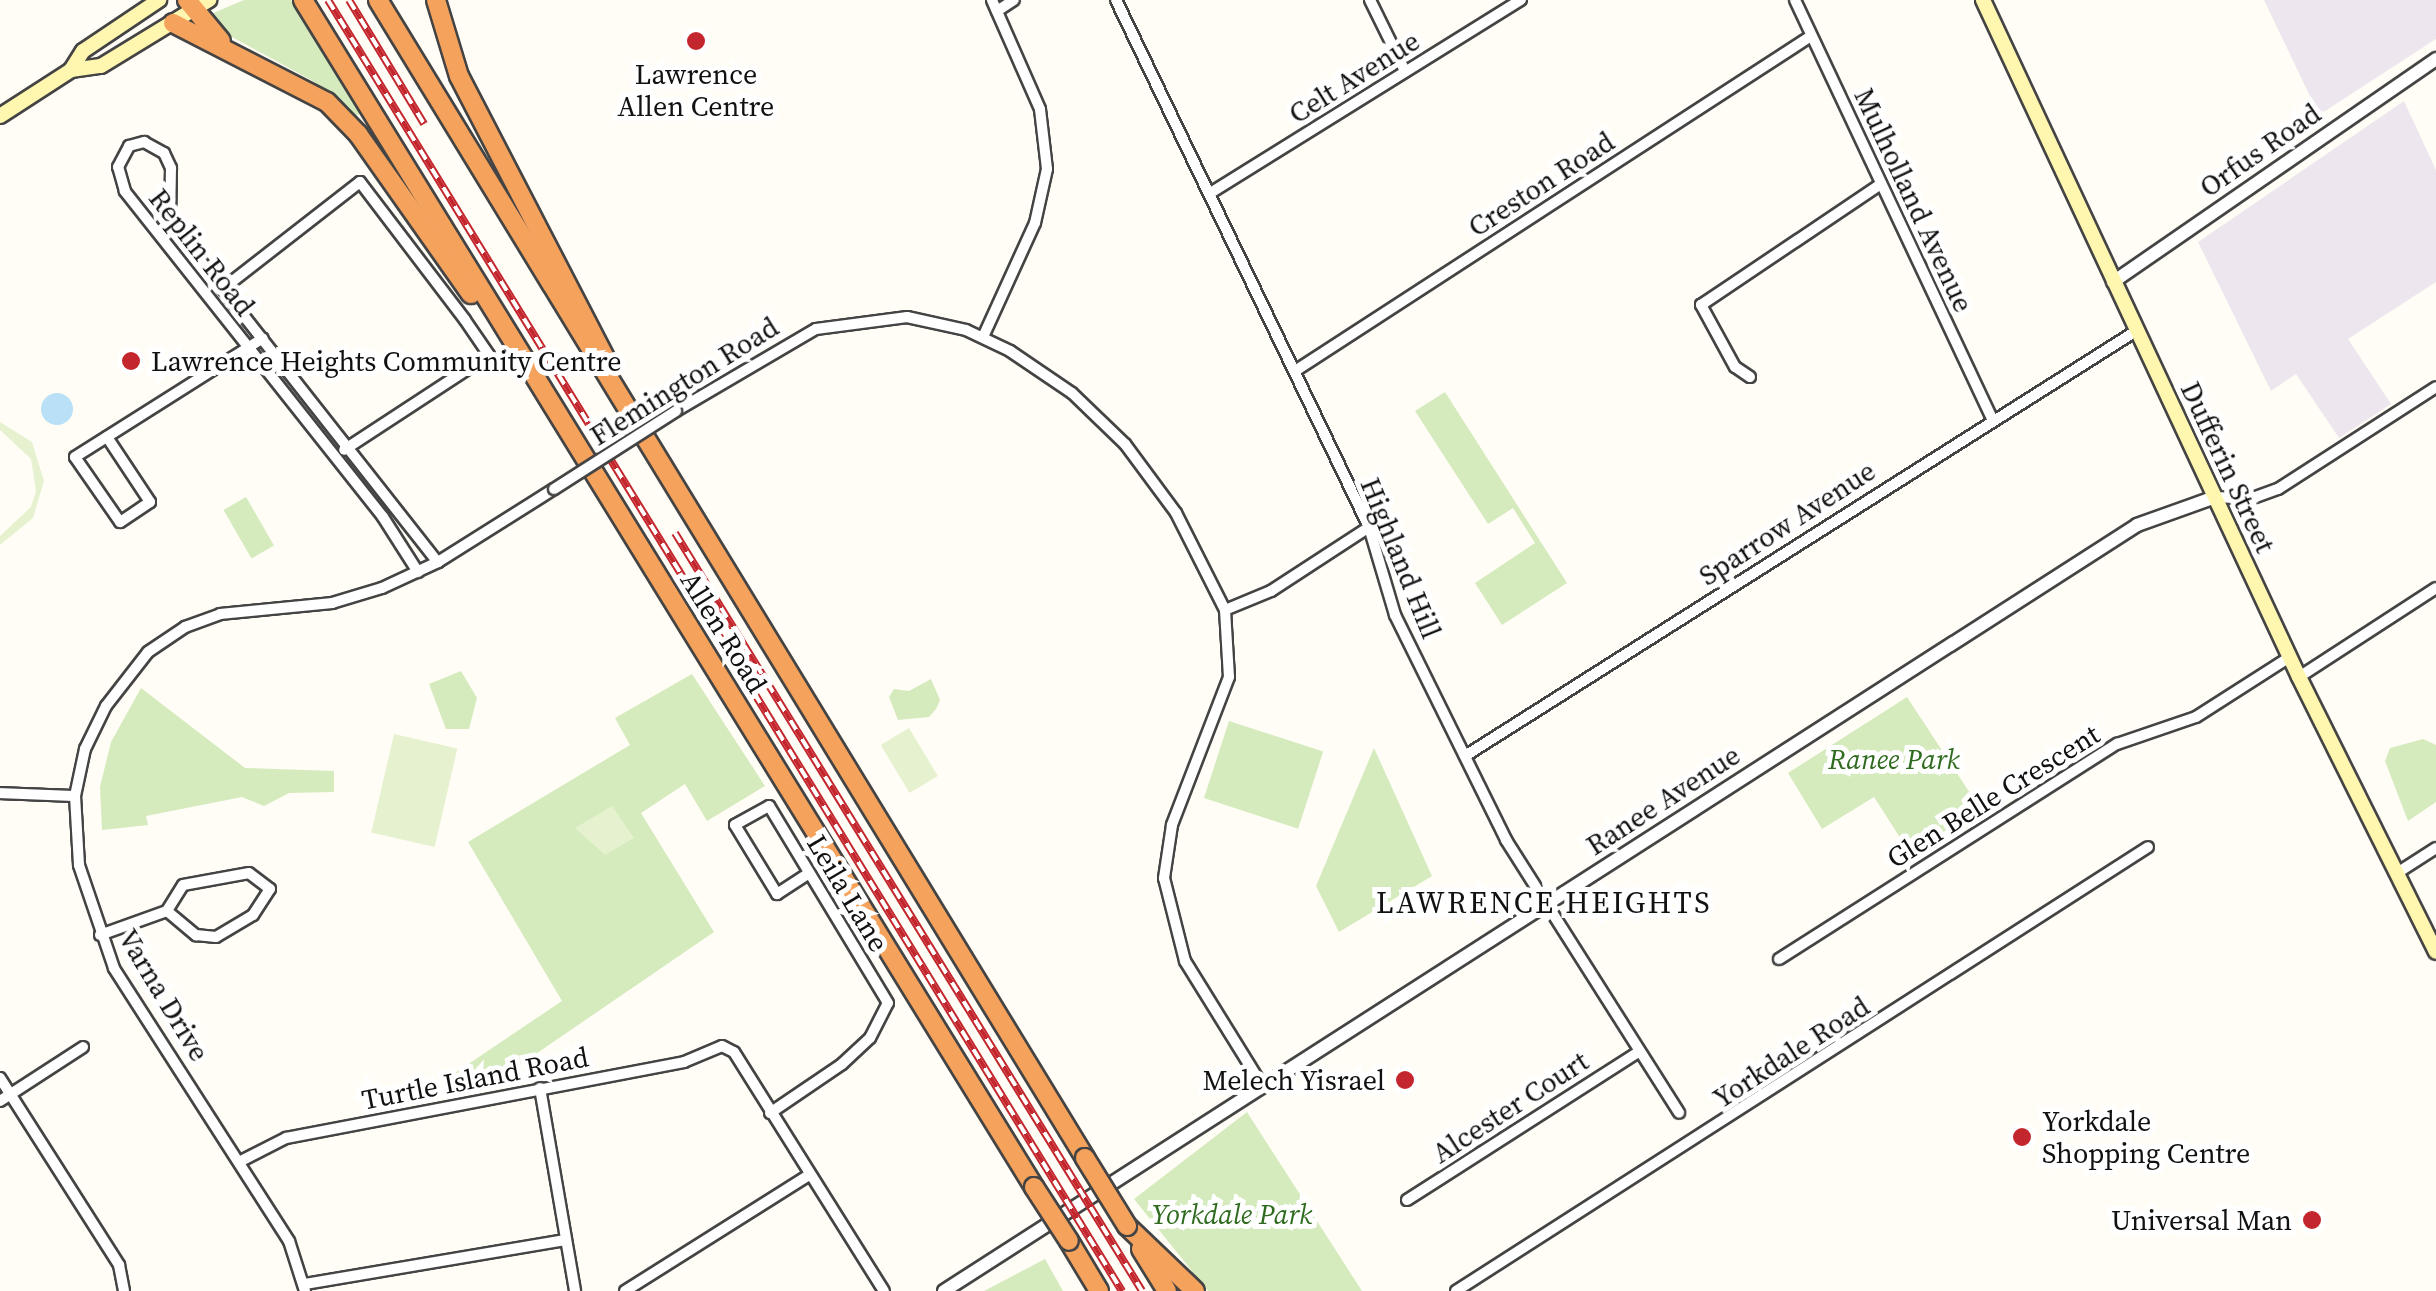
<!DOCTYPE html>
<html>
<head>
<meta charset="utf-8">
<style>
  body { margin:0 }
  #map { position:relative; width:2436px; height:1291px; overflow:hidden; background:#fffdf5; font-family:"Source Serif 4",serif }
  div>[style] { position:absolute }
  .industrial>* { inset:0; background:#eee6ef }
  .green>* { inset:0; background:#d5ebbd; transform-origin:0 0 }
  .pitch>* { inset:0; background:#e6f2cf; transform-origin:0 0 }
  .water>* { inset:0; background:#b9e0f7 }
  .round { border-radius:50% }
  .roads { filter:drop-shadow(2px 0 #444) drop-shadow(-2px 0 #444) drop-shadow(0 2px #444) drop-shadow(0 -2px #444) }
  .minor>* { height:10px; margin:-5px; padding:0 5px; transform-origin:5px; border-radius:5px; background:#fff }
  .tertiary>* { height:12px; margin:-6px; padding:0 6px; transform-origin:6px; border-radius:6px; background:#fff }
  .secondary>* { height:14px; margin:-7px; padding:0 7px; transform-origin:7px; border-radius:7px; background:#fff6b0 }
  .motorway>* { height:18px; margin:-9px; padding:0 9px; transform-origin:9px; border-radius:9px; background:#f5a25d }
  .rail>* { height:8px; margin-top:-4px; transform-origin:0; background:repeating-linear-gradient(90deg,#fff 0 11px,#c4262e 0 22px); box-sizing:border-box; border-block:2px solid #c4262e }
  .bridges { filter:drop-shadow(2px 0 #444) drop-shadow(-2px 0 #444) drop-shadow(0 2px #444) drop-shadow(0 -2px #444) }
  .minor-bridge>* { height:10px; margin:-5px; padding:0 5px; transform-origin:5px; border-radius:5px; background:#fff }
  .motorway-bridge>* { height:18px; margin:-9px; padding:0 9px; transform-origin:9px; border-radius:9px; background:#f5a25d }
  .dots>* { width:28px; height:28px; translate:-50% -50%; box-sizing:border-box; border:5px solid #fff; border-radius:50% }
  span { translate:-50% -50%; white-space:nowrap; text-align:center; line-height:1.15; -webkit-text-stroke:10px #fff; paint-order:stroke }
  .poi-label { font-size:28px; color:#111 }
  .left { translate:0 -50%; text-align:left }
  .right { translate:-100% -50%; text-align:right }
  .street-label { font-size:28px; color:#111 }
  .park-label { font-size:28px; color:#2f6b1f; font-style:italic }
  .neighbourhood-label { font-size:30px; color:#111; letter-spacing:2.5px }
</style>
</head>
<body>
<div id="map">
  <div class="industrial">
    <i style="clip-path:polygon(2264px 0,2436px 0,2436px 39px,2319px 115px)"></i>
    <i style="clip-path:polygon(2404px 101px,2436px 170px,2436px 282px,2348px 339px,2391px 404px,2339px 438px,2296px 374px,2271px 391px,2198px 242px)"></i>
  </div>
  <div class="green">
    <i style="clip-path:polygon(244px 0,291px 0,363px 113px,354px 116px,313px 81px,219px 30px,211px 14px)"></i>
    <i style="clip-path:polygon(1445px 392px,1567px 583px,1502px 625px,1475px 583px,1535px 543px,1513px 508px,1488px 524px,1415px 411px)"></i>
    <i style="left:246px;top:497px;width:56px;height:26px;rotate:60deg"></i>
    <i style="clip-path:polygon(461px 671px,477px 698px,469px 729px,446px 729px,429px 684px)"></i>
    <i style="clip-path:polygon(692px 674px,765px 786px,707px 821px,685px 784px,641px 813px,714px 932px,505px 1075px,452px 1075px,562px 1001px,468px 842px,630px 745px,615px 718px)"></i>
    <i style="clip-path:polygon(931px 679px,940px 700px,936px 709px,929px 717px,898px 720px,889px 697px,894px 689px,909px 691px)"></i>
    <i style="clip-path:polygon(141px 688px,245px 768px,334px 771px,334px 792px,289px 793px,264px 806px,242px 797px,146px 816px,148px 825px,102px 830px,100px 787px,111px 742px)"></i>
    <i style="clip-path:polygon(1907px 697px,1985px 816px,1915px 861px,1874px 797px,1822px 829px,1788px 773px)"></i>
    <i style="left:1229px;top:721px;width:99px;height:81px;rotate:18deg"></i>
    <i style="clip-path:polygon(2423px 739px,2436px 745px,2436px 802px,2408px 821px,2385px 761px,2390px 748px)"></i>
    <i style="clip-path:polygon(1374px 748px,1432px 876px,1339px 932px,1316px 886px)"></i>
    <i style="clip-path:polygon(1247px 1112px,1362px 1291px,1208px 1291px,1134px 1199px)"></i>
    <i style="clip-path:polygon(1045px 1259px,1063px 1291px,984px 1291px)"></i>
  </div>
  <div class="pitch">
    <i style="clip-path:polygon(0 422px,32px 442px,44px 481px,33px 518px,0 545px,0 536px,31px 507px,36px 491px,31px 459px,0 430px)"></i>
    <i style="left:909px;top:728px;width:56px;height:33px;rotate:59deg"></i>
    <i style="left:394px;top:734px;width:65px;height:101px;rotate:13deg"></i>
    <i style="clip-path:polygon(612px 806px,634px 838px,605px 855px,575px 828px)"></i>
  </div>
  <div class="water">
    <i class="round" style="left:41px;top:393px;width:32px;height:32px"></i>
  </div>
  <div class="roads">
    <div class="minor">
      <i style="left:1116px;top:0;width:585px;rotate:64.36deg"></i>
      <i style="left:1369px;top:527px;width:92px;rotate:73.5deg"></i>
      <i style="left:1395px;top:615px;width:251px;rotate:63.7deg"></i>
      <i style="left:1506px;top:840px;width:323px;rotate:57.6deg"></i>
      <i style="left:1370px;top:0;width:79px;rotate:63.8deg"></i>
      <i style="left:1795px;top:0;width:463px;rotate:64.8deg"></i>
      <i style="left:997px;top:11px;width:20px;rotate:-33deg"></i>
      <i style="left:1212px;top:192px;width:364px;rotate:-31.9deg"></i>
      <i style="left:225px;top:287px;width:171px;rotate:-37.9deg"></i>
      <i style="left:360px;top:182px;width:173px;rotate:52.7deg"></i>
      <i style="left:465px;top:320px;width:42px;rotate:55.6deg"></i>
      <i style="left:489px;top:355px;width:173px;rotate:146.8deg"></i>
      <i style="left:983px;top:337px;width:125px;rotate:-65.5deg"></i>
      <i style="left:1035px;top:223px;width:55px;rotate:-77.5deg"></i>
      <i style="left:1047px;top:169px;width:60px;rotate:-96.7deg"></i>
      <i style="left:1040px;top:109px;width:119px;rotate:-113.8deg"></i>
      <i style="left:1295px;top:371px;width:615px;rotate:-32.99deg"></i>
      <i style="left:1750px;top:377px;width:18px;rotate:-146deg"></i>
      <i style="left:1735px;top:367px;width:71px;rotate:-118.7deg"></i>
      <i style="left:1701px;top:305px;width:217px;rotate:-33.9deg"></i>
      <i style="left:676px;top:411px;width:162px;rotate:-30.4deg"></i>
      <i style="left:816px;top:329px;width:92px;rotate:-7.5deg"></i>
      <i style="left:907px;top:317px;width:60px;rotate:12.4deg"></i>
      <i style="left:966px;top:330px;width:49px;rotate:25.5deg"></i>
      <i style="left:1010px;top:351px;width:75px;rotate:34.1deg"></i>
      <i style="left:1072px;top:393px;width:74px;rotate:43.9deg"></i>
      <i style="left:1125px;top:444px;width:86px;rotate:53.5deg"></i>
      <i style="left:1176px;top:513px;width:109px;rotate:63.2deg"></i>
      <i style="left:1225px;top:610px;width:67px;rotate:86.6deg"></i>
      <i style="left:1229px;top:677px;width:159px;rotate:111.1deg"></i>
      <i style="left:1172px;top:825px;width:54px;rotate:98.6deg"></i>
      <i style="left:1164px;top:878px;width:86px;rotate:75.8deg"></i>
      <i style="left:1185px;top:961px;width:146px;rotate:58.2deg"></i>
      <i style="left:107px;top:437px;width:78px;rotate:56.5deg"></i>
      <i style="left:150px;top:502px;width:36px;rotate:146deg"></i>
      <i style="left:120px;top:522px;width:79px;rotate:-124.7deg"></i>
      <i style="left:75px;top:457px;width:222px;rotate:-32.3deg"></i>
      <i style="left:2215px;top:497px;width:35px;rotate:3deg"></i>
      <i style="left:2250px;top:499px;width:30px;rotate:-20deg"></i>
      <i style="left:2278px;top:489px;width:188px;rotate:-32.8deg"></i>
      <i style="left:418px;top:572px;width:65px;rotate:-122.5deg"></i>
      <i style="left:383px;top:517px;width:416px;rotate:-128.4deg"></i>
      <i style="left:125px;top:191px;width:25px;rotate:-106deg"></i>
      <i style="left:118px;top:167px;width:24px;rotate:-62deg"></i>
      <i style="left:129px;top:146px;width:16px;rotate:-15deg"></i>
      <i style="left:144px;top:142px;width:23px;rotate:29deg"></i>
      <i style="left:164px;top:153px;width:17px;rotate:65deg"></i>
      <i style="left:171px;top:168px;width:54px;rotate:91.1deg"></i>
      <i style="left:170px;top:222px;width:433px;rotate:51.8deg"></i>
      <i style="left:1225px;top:610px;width:50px;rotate:-22.4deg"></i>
      <i style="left:1271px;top:591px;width:117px;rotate:-33.1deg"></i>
      <i style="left:2299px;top:677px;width:163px;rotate:-33deg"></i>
      <i style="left:1465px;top:756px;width:794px;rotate:-32.35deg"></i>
      <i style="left:0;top:793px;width:75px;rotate:2.3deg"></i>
      <i style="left:2397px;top:873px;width:46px;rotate:-32.7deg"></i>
      <i style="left:100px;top:935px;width:71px;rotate:-19.7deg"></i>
      <i style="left:167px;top:911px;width:38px;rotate:40deg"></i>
      <i style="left:196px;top:935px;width:20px;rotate:6deg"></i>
      <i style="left:216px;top:937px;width:43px;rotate:-30.7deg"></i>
      <i style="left:253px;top:915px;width:31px;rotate:-57deg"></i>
      <i style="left:270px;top:889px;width:26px;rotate:-143deg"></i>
      <i style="left:249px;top:873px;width:67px;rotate:169.7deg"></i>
      <i style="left:183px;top:885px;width:31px;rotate:122deg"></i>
      <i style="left:1779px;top:959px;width:401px;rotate:-32.5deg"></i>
      <i style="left:2117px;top:744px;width:83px;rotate:-18.9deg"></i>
      <i style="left:2196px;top:717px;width:112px;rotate:-32.6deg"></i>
      <i style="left:0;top:1078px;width:222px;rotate:57.5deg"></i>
      <i style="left:119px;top:1265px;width:26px;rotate:79deg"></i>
      <i style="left:540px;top:1088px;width:206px;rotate:80.2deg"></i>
      <i style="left:0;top:1101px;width:99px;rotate:-33deg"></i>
      <i style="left:770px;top:1113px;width:87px;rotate:-34.2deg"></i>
      <i style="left:842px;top:1064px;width:38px;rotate:-43deg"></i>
      <i style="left:870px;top:1038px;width:39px;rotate:-63deg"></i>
      <i style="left:888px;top:1003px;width:230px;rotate:-121.1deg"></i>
      <i style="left:769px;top:806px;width:39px;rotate:151deg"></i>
      <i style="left:735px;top:825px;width:81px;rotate:58.7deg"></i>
      <i style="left:777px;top:894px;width:38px;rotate:-33deg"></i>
      <i style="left:239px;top:1162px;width:53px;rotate:-27.1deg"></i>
      <i style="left:286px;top:1138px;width:405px;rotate:-10.8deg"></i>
      <i style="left:684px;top:1062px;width:41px;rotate:-22.8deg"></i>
      <i style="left:722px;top:1046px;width:13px;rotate:27deg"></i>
      <i style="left:734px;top:1052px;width:282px;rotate:57.9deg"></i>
      <i style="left:1407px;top:1200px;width:274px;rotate:-32.6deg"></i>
      <i style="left:305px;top:1284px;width:264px;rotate:-9.6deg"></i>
      <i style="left:305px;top:1291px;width:52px;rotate:-107.7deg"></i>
      <i style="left:289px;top:1241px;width:324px;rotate:-122.7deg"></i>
      <i style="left:114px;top:968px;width:109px;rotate:-108.8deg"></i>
      <i style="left:79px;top:865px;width:69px;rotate:-93.3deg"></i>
      <i style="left:75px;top:796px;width:48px;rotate:-78deg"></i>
      <i style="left:85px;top:749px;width:48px;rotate:-64deg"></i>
      <i style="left:106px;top:706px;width:68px;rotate:-52.1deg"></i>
      <i style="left:148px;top:652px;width:45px;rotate:-34deg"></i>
      <i style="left:185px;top:627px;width:37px;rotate:-20deg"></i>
      <i style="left:220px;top:614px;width:113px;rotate:-5.6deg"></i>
      <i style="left:332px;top:603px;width:52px;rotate:-16.7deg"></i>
      <i style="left:382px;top:588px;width:62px;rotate:-24.9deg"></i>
      <i style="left:438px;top:562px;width:137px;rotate:-32.2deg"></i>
      <i style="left:625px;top:1291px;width:218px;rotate:-32.2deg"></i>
      <i style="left:1456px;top:1291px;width:822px;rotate:-32.68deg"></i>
    </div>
    <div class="tertiary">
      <i style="left:2113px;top:282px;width:393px;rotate:-34.6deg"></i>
      <i style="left:944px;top:1291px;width:1418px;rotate:-32.7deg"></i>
      <i style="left:2137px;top:525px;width:83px;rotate:-19.7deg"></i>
    </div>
    <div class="secondary">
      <i style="left:1983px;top:0;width:747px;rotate:64.98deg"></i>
      <i style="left:2299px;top:677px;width:307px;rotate:63.5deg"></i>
      <i style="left:71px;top:70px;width:22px;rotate:-58deg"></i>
      <i style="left:83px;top:51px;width:92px;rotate:-33.9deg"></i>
      <i style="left:0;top:116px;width:85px;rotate:-32.9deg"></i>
      <i style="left:71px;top:70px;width:30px;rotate:-8deg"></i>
      <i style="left:101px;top:66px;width:127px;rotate:-31.4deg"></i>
    </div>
    <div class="motorway">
      <i style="left:187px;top:0;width:53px;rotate:50.3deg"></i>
      <i style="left:303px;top:0;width:1394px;rotate:58.37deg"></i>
      <i style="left:378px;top:0;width:1357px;rotate:58.59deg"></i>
      <i style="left:436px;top:0;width:79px;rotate:73.2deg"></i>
      <i style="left:459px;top:76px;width:320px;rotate:62.6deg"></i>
      <i style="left:173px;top:23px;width:173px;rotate:27.2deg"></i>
      <i style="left:327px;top:102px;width:45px;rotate:45.9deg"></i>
      <i style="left:358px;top:134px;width:196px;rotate:54.8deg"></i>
      <i style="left:1127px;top:1226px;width:94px;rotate:43.7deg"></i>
      <i style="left:1069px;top:1241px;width:58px;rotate:59deg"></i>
      <i style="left:1141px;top:1249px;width:49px;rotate:58.2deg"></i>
    </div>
  </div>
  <div class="rail">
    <i style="left:328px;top:0;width:1516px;rotate:58.41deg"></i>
    <i style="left:349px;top:0;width:145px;rotate:58.8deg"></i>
    <i style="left:675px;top:533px;width:890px;rotate:58.36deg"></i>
  </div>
  <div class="bridges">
    <div class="minor-bridge">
      <i style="left:554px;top:489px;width:145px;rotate:-32.6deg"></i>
    </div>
    <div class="motorway-bridge">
      <i style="left:1085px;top:1158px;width:80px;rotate:58.3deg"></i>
      <i style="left:1034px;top:1187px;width:64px;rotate:57.1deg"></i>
    </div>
  </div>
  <div class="dots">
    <i style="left:696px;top:41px;background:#c4262e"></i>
    <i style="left:131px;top:361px;background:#c4262e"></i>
    <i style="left:1405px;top:1080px;background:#c4262e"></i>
    <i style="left:2022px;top:1137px;background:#c4262e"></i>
    <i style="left:2312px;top:1220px;background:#c4262e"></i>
  </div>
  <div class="poi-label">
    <span style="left:696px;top:90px">Lawrence<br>Allen Centre</span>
    <span class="left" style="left:151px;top:361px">Lawrence Heights Community Centre</span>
    <span class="right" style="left:1385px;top:1080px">Melech Yisrael</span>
    <span class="left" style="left:2042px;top:1137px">Yorkdale<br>Shopping Centre</span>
    <span class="right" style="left:2292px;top:1220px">Universal Man</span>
  </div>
  <div class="street-label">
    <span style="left:1354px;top:77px;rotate:-32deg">Celt Avenue</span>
    <span style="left:2260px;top:150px;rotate:-35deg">Orfus Road</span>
    <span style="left:1541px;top:184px;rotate:-33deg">Creston Road</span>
    <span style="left:1914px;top:200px;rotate:65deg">Mulholland Avenue</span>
    <span style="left:202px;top:252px;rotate:52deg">Replin Road</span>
    <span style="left:684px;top:381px;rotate:-32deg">Flemington Road</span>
    <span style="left:2228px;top:467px;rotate:65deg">Dufferin Street</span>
    <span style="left:1787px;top:523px;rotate:-33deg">Sparrow Avenue</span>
    <span style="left:1401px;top:558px;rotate:68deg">Highland Hill</span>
    <span style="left:724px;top:632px;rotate:58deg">Allen Road</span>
    <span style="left:1993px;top:796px;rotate:-32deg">Glen Belle Crescent</span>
    <span style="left:1663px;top:800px;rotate:-33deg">Ranee Avenue</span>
    <span style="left:848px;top:893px;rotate:59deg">Leila Lane</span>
    <span style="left:164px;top:995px;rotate:59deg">Varna Drive</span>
    <span style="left:1791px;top:1052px;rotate:-33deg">Yorkdale Road</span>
    <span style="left:475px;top:1078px;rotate:-11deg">Turtle Island Road</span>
    <span style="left:1510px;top:1107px;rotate:-33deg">Alcester Court</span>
  </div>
  <div class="park-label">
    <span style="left:1894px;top:759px">Ranee Park</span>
    <span style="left:1232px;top:1214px">Yorkdale Park</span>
  </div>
  <div class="neighbourhood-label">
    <span style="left:1544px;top:903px">LAWRENCE HEIGHTS</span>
  </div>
</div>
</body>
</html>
